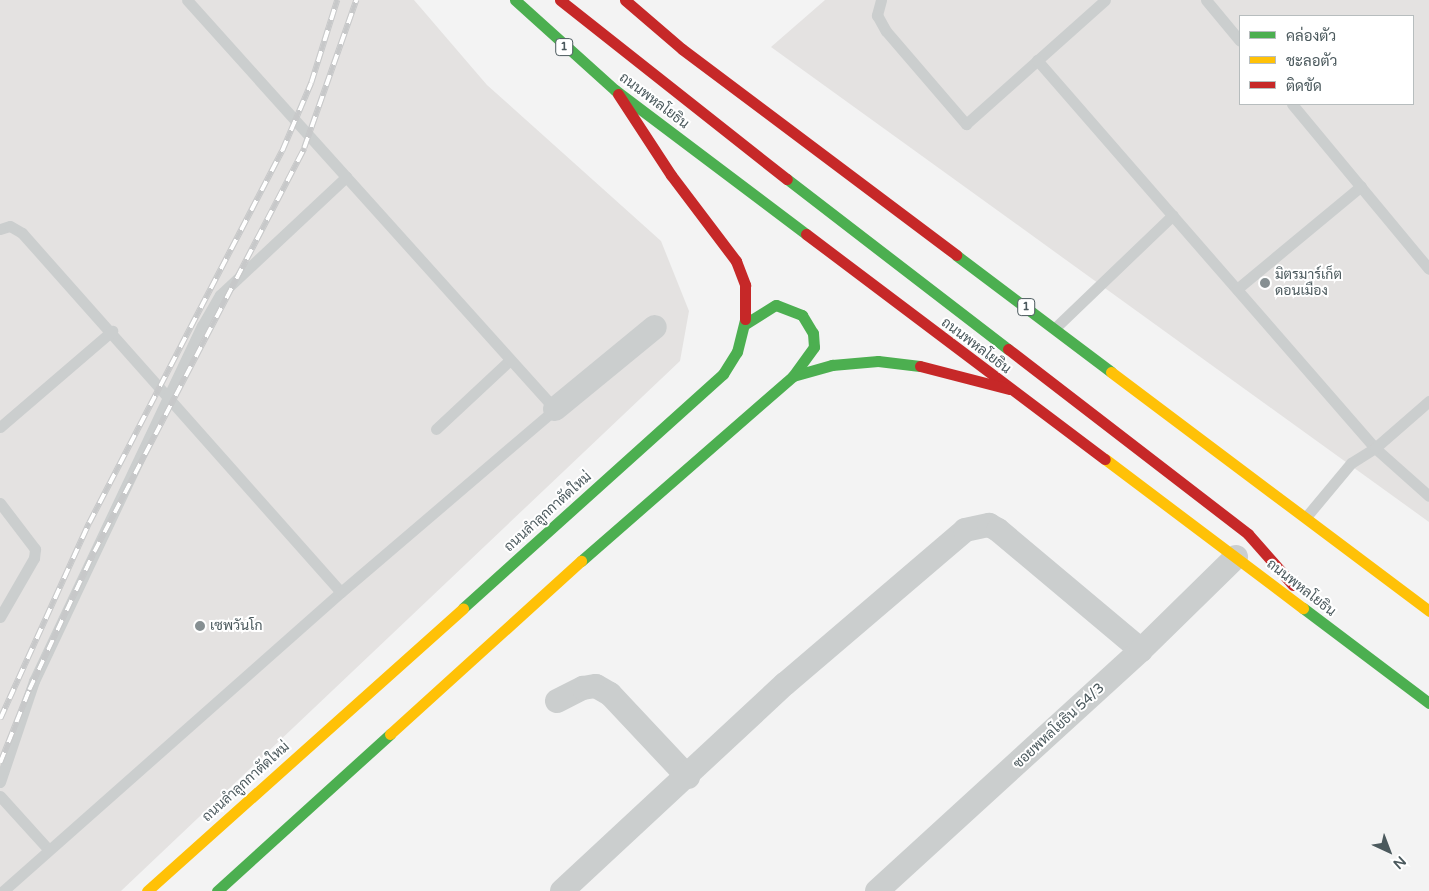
<!DOCTYPE html>
<html>
<head>
<meta charset="utf-8">
<style>
  body { margin:0 }
  #map { position:relative; width:1429px; height:891px; overflow:hidden; background:#f3f3f3; font-family:"Varela Round",Sarabun,sans-serif }
  div>[style] { position:absolute }
  .commercial>* { inset:0; background:#e4e2e1 }
  .lane>* { height:11px; margin:-5.5px; padding:0 5.5px; transform-origin:5.5px; border-radius:5.5px; background:#cbcece }
  .street>* { height:24px; margin:-12px; padding:0 12px; transform-origin:12px; border-radius:12px; background:#cbcece }
  .fast>* { height:11px; margin:-5.5px; padding:0 5.5px; transform-origin:5.5px; border-radius:5.5px; background:#4caf50 }
  .slow>* { height:11px; margin:-5.5px; padding:0 5.5px; transform-origin:5.5px; border-radius:5.5px; background:#ffc107 }
  .jam>* { height:11px; margin:-5.5px; padding:0 5.5px; transform-origin:5.5px; border-radius:5.5px; background:#c62828 }
  .rail>* { height:5.5px; margin-top:-2.75px; transform-origin:0; background:repeating-linear-gradient(90deg,#fff 0 11px,#c7c8c9 0 22px); box-sizing:border-box; border-block:1px solid #c7c8c9 }
  .dots>* { width:14px; height:14px; translate:-50% -50%; box-sizing:border-box; border:2px solid #fff; border-radius:50% }
  span { translate:-50% -50%; white-space:nowrap; text-align:center; line-height:1.15; -webkit-text-stroke:4px #fff; paint-order:stroke }
  .shield-label span { padding:1px 4px; background:#fff; border:1px solid; border-radius:4px; -webkit-text-stroke-width:0 }
  .shield-label { font-size:12px; color:#4b595d; font-weight:700 }
  .street-label { font-size:14px; color:#4b595d }
  .poi-label { font-size:14px; color:#4b595d }
  .left { translate:0 -50%; text-align:left }
  .legend { position:absolute; left:1239px; top:15px; width:175px; height:90px; box-sizing:border-box; background:#fff; border:1px solid #b7bdbe; margin:0; padding:6px 9px; list-style:none; font-size:15px; color:#4b595d }
  .legend li { display:flex; align-items:center; gap:10px; height:25px }
  .legend b { width:25px; border:1px solid #b7bdbe }
  .north { position:absolute; left:1364px; top:826px; width:50px; height:50px; -webkit-text-stroke:4px #fff; paint-order:stroke; rotate:137deg; font-size:14px; font-weight:700; line-height:20px; text-align:center; color:#4b595d }
  .north::after { content:''; display:block; margin:auto; width:18px; height:22px; background:#4b595d; clip-path:polygon(50% 0,100% 100%,50% 72%,0 100%) }
</style>
</head>
<body>
<div id="map">
  <div class="commercial">
    <i style="clip-path:polygon(0 0,414px 0,487px 85px,661px 241px,689px 311px,680px 361px,121px 891px,0 891px)"></i>
    <i style="clip-path:polygon(evenodd,825px 0,1429px 0,1429px 522px,771px 47px,825px 0,1240px 16px,1413px 16px,1413px 104px,1240px 104px,1240px 16px)"></i>
  </div>
  <div class="lane">
    <i style="left:881px;top:0;width:16px;rotate:105deg"></i>
    <i style="left:877px;top:15px;width:18px;rotate:61deg"></i>
    <i style="left:886px;top:31px;width:123px;rotate:49.3deg"></i>
    <i style="left:966px;top:124px;width:186px;rotate:-41.7deg"></i>
    <i style="left:1206px;top:0;width:53px;rotate:50.3deg"></i>
    <i style="left:1037px;top:60px;width:515px;rotate:48.94deg"></i>
    <i style="left:1375px;top:448px;width:72px;rotate:41.6deg"></i>
    <i style="left:1292px;top:104px;width:214px;rotate:50.3deg"></i>
    <i style="left:0;top:229px;width:10px;rotate:-17deg"></i>
    <i style="left:10px;top:226px;width:14px;rotate:30deg"></i>
    <i style="left:22px;top:233px;width:480px;rotate:48.4deg"></i>
    <i style="left:1237px;top:289px;width:161px;rotate:-39.7deg"></i>
    <i style="left:1055px;top:328px;width:163px;rotate:-43.8deg"></i>
    <i style="left:0;top:427px;width:148px;rotate:-40.6deg"></i>
    <i style="left:436px;top:429px;width:101px;rotate:-43deg"></i>
    <i style="left:0;top:503px;width:58px;rotate:52.7deg"></i>
    <i style="left:35px;top:549px;width:9px;rotate:96deg"></i>
    <i style="left:34px;top:558px;width:68px;rotate:120deg"></i>
    <i style="left:1306px;top:517px;width:70px;rotate:-50.2deg"></i>
    <i style="left:1351px;top:463px;width:28px;rotate:-32deg"></i>
    <i style="left:1375px;top:448px;width:72px;rotate:-41deg"></i>
    <i style="left:0;top:782px;width:107px;rotate:-71.4deg"></i>
    <i style="left:34px;top:681px;width:393px;rotate:-64.7deg"></i>
    <i style="left:202px;top:326px;width:36px;rotate:-60deg"></i>
    <i style="left:220px;top:295px;width:173px;rotate:-43.1deg"></i>
    <i style="left:0;top:796px;width:72px;rotate:47.8deg"></i>
    <i style="left:3px;top:891px;width:451px;rotate:-41.5deg"></i>
    <i style="left:341px;top:592px;width:282px;rotate:-40.5deg"></i>
    <i style="left:555px;top:409px;width:550px;rotate:-131.98deg"></i>
  </div>
  <div class="street">
    <i style="left:555px;top:409px;width:129px;rotate:-39.4deg"></i>
    <i style="left:557px;top:701px;width:29px;rotate:-27deg"></i>
    <i style="left:583px;top:688px;width:13px;rotate:-9deg"></i>
    <i style="left:596px;top:686px;width:16px;rotate:30deg"></i>
    <i style="left:610px;top:694px;width:114px;rotate:46.8deg"></i>
    <i style="left:562px;top:891px;width:304px;rotate:-42.9deg"></i>
    <i style="left:785px;top:684px;width:237px;rotate:-40.5deg"></i>
    <i style="left:965px;top:530px;width:25px;rotate:-12deg"></i>
    <i style="left:989px;top:525px;width:10px;rotate:29deg"></i>
    <i style="left:998px;top:530px;width:187px;rotate:40deg"></i>
    <i style="left:877px;top:891px;width:357px;rotate:-42.4deg"></i>
    <i style="left:1141px;top:650px;width:133px;rotate:-44.4deg"></i>
  </div>
  <div class="fast">
    <i style="left:515px;top:0;width:135px;rotate:42deg"></i>
    <i style="left:615px;top:90px;width:239px;rotate:37deg"></i>
    <i style="left:787px;top:179px;width:279px;rotate:37.6deg"></i>
    <i style="left:956px;top:255px;width:194px;rotate:37deg"></i>
    <i style="left:745px;top:324px;width:36px;rotate:-32deg"></i>
    <i style="left:776px;top:305px;width:28px;rotate:21deg"></i>
    <i style="left:802px;top:315px;width:21px;rotate:59deg"></i>
    <i style="left:813px;top:333px;width:14px;rotate:86deg"></i>
    <i style="left:814px;top:347px;width:36px;rotate:126deg"></i>
    <i style="left:581px;top:561px;width:281px;rotate:-41.1deg"></i>
    <i style="left:793px;top:376px;width:41px;rotate:-15.8deg"></i>
    <i style="left:832px;top:365px;width:46px;rotate:-5deg"></i>
    <i style="left:878px;top:361px;width:42px;rotate:6.8deg"></i>
    <i style="left:463px;top:608px;width:350px;rotate:-42deg"></i>
    <i style="left:723px;top:374px;width:26px;rotate:-58deg"></i>
    <i style="left:737px;top:352px;width:34px;rotate:-76deg"></i>
    <i style="left:1303px;top:608px;width:158px;rotate:37deg"></i>
    <i style="left:217px;top:891px;width:234px;rotate:-42.2deg"></i>
  </div>
  <div class="slow">
    <i style="left:1111px;top:372px;width:398px;rotate:36.9deg"></i>
    <i style="left:1105px;top:459px;width:248px;rotate:37deg"></i>
    <i style="left:390px;top:734px;width:258px;rotate:-42.2deg"></i>
    <i style="left:147px;top:891px;width:424px;rotate:-41.8deg"></i>
  </div>
  <div class="jam">
    <i style="left:560px;top:0;width:289px;rotate:38.3deg"></i>
    <i style="left:625px;top:0;width:75px;rotate:40.7deg"></i>
    <i style="left:682px;top:49px;width:343px;rotate:36.9deg"></i>
    <i style="left:618px;top:94px;width:97px;rotate:56.8deg"></i>
    <i style="left:671px;top:175px;width:108px;rotate:52.9deg"></i>
    <i style="left:736px;top:261px;width:26px;rotate:69deg"></i>
    <i style="left:745px;top:285px;width:34px;rotate:90deg"></i>
    <i style="left:806px;top:234px;width:374px;rotate:37deg"></i>
    <i style="left:1008px;top:349px;width:303px;rotate:37.6deg"></i>
    <i style="left:1248px;top:534px;width:68px;rotate:48.6deg"></i>
    <i style="left:920px;top:366px;width:92px;rotate:14.5deg"></i>
  </div>
  <div class="rail">
    <i style="left:0;top:719px;width:215px;rotate:-65.6deg"></i>
    <i style="left:89px;top:523px;width:419px;rotate:-62.6deg"></i>
    <i style="left:282px;top:151px;width:74px;rotate:-66.9deg"></i>
    <i style="left:311px;top:83px;width:87px;rotate:-72.6deg"></i>
    <i style="left:0;top:763px;width:79px;rotate:-68.3deg"></i>
    <i style="left:29px;top:690px;width:153px;rotate:-64.8deg"></i>
    <i style="left:94px;top:552px;width:455px;rotate:-62.5deg"></i>
    <i style="left:304px;top:148px;width:157px;rotate:-70.6deg"></i>
  </div>
  <div class="dots">
    <i style="left:1265px;top:283px;background:#868f92"></i>
    <i style="left:200px;top:626px;background:#868f92"></i>
  </div>
  <div class="shield-label">
    <span style="left:564px;top:47px">1</span>
    <span style="left:1026px;top:307px">1</span>
  </div>
  <div class="street-label">
    <span style="left:654px;top:101px;rotate:37deg">ถนนพหลโยธิน</span>
    <span style="left:976px;top:346px;rotate:37deg">ถนนพหลโยธิน</span>
    <span style="left:548px;top:512px;rotate:-42deg">ถนนลำลูกกาตัดใหม่</span>
    <span style="left:1301px;top:588px;rotate:38deg">ถนนพหลโยธิน</span>
    <span style="left:1059px;top:726px;rotate:-43deg">ซอยพหลโยธิน 54/3</span>
    <span style="left:246px;top:782px;rotate:-42deg">ถนนลำลูกกาตัดใหม่</span>
  </div>
  <div class="poi-label">
    <span class="left" style="left:1275px;top:283px">มิตรมาร์เก็ต<br>ดอนเมือง</span>
    <span class="left" style="left:210px;top:626px">เซพวันโก</span>
  </div>
  <ul class="legend">
  <li><b style="height:6px;background:#4caf50"></b>คล่องตัว</li>
  <li><b style="height:6px;background:#ffc107"></b>ชะลอตัว</li>
  <li><b style="height:6px;background:#c62828"></b>ติดขัด</li>
  </ul>
  <div class="north">N</div>
</div>
</body>
</html>
